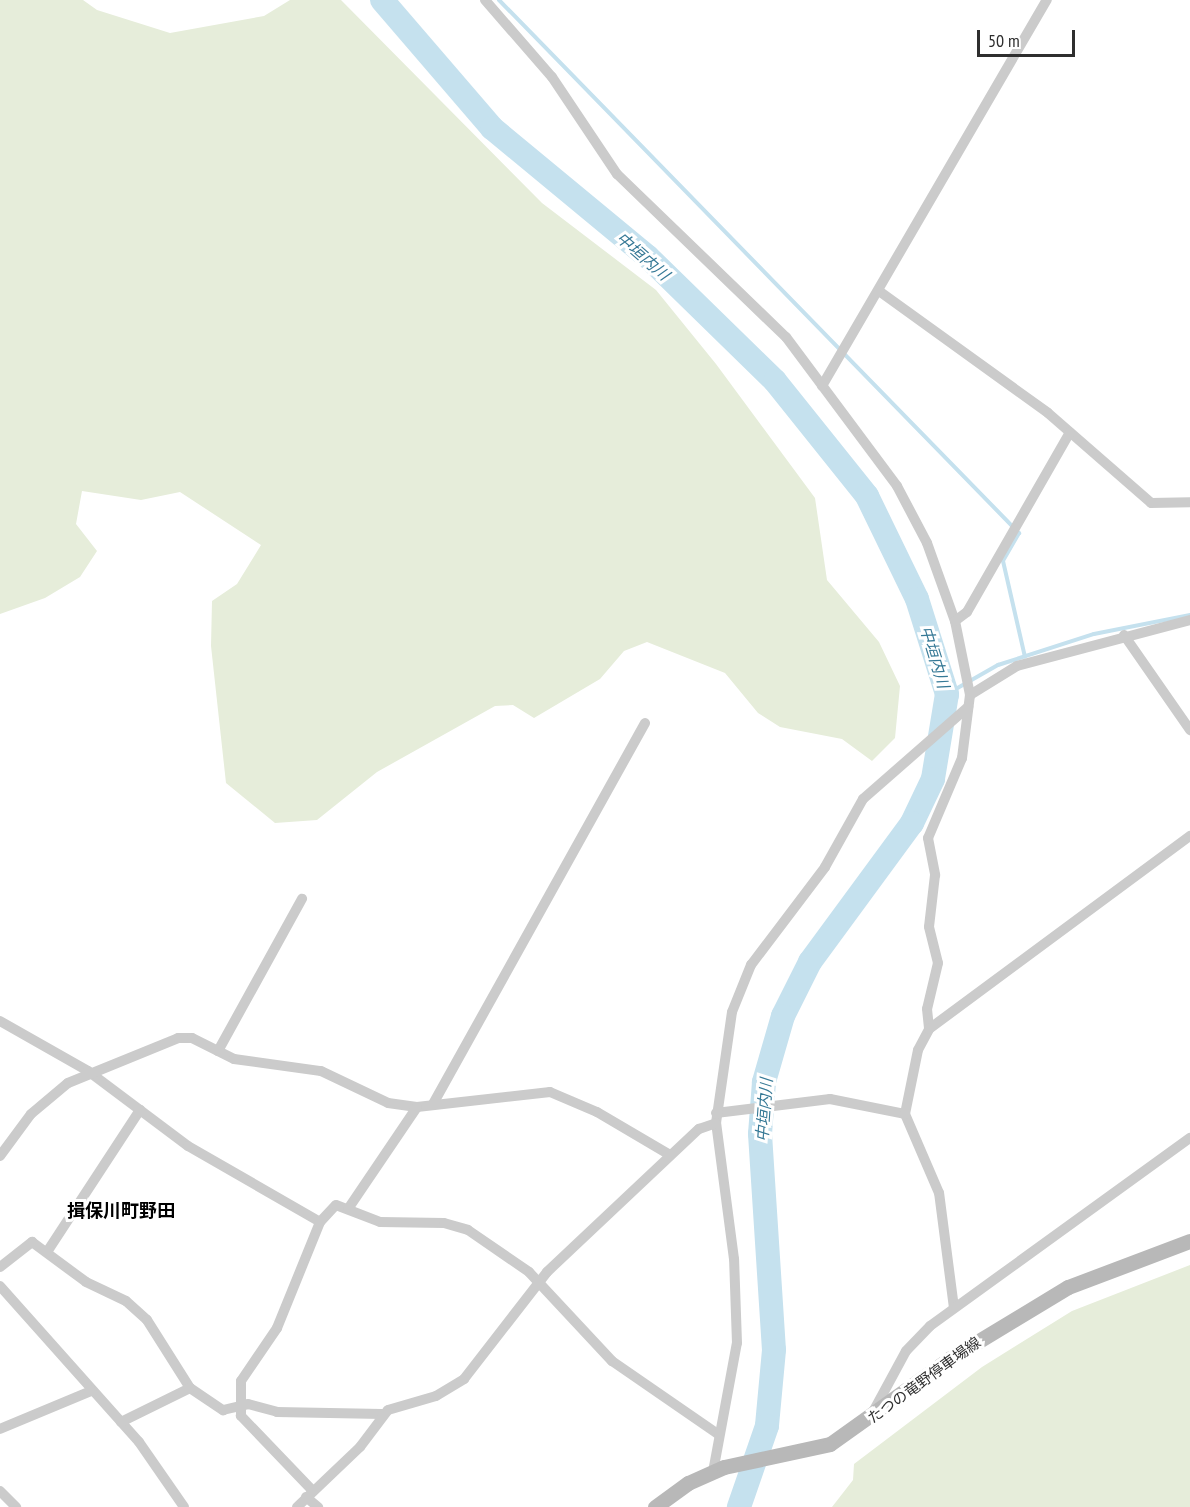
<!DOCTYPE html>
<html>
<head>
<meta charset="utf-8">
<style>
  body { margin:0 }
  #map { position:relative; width:1190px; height:1507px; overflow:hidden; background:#fff; font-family:"PT Sans Narrow","Noto Sans JP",sans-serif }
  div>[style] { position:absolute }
  .green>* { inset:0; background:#e6edda }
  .stream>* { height:4px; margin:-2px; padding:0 2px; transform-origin:2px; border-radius:2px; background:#c5e1ee }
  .river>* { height:24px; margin:-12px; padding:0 12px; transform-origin:12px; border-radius:12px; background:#c5e1ee }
  .minor>* { height:10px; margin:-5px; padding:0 5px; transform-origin:5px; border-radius:5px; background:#cbcbcb }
  .secondary>* { height:15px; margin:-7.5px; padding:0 7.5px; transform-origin:7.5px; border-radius:7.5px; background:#b8b8b8 }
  span { translate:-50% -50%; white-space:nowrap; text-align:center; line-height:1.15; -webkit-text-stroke:6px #fff; paint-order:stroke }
  .street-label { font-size:15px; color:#2e2e2e }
  .water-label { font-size:16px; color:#367996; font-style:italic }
  .quarter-label { font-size:18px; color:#000; font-weight:700 }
  .scale { position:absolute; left:977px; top:30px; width:98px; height:27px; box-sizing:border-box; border:3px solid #2e2e2e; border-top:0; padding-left:8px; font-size:18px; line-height:21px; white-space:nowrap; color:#2e2e2e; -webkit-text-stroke:4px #fff; paint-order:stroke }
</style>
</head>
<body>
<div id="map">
  <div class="green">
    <i style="clip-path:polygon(0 0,83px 0,97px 10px,170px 33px,264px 16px,290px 0,341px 0,542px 203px,656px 290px,716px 364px,815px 498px,827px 580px,879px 642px,900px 686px,895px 738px,872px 761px,842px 739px,780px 727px,758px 713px,725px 673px,647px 642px,624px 651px,600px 679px,534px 718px,513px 705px,495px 706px,377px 772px,317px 820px,275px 823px,226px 783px,211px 646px,212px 601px,237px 584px,261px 545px,180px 492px,141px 500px,82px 491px,76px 524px,97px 551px,80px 577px,45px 598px,0 614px)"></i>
    <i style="clip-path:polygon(1190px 1265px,1190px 1507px,832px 1507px,853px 1480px,854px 1464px,982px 1367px,1072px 1311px)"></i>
  </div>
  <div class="stream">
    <i style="left:499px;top:0;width:745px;rotate:45.71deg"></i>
    <i style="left:1019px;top:533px;width:32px;rotate:120deg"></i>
    <i style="left:1003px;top:561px;width:98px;rotate:77.1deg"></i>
    <i style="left:947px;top:694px;width:59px;rotate:-29.6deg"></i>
    <i style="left:998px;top:665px;width:101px;rotate:-17.9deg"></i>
    <i style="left:1094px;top:634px;width:98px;rotate:-11.2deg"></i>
  </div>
  <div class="river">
    <i style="left:382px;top:0;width:169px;rotate:49.3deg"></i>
    <i style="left:492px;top:128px;width:202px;rotate:39.6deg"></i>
    <i style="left:648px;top:257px;width:177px;rotate:44.3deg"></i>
    <i style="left:775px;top:381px;width:147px;rotate:51.3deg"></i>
    <i style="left:867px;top:496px;width:114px;rotate:64.1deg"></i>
    <i style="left:917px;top:599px;width:100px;rotate:72.5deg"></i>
    <i style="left:947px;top:694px;width:86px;rotate:99.4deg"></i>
    <i style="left:933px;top:779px;width:49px;rotate:115.5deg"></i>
    <i style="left:912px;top:823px;width:172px;rotate:126.3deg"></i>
    <i style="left:810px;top:962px;width:60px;rotate:116.6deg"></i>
    <i style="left:783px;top:1016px;width:69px;rotate:106.1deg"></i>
    <i style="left:764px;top:1082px;width:52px;rotate:94.4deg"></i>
    <i style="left:760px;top:1134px;width:216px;rotate:86.3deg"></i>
    <i style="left:774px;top:1350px;width:76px;rotate:95.3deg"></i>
    <i style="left:767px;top:1426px;width:86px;rotate:109.1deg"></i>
  </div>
  <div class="minor">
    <i style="left:485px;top:0;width:102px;rotate:49deg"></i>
    <i style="left:552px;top:77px;width:117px;rotate:56.2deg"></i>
    <i style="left:617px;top:174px;width:235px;rotate:44deg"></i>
    <i style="left:786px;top:337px;width:186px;rotate:53.3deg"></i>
    <i style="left:897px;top:486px;width:64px;rotate:62.2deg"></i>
    <i style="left:927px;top:543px;width:83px;rotate:70.3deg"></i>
    <i style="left:955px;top:621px;width:76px;rotate:78.5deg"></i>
    <i style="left:970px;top:695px;width:64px;rotate:97.2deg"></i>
    <i style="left:962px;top:758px;width:87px;rotate:113deg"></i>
    <i style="left:928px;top:838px;width:38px;rotate:79deg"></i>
    <i style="left:935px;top:875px;width:52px;rotate:96.6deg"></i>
    <i style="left:929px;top:927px;width:37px;rotate:76deg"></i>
    <i style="left:938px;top:963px;width:47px;rotate:103.4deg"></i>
    <i style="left:927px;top:1009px;width:20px;rotate:84deg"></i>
    <i style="left:879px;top:291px;width:208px;rotate:35.8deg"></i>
    <i style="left:1048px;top:413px;width:137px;rotate:41.1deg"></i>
    <i style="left:1151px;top:503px;width:39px;rotate:-1deg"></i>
    <i style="left:822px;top:386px;width:447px;rotate:-59.8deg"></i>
    <i style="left:955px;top:621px;width:15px;rotate:-37deg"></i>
    <i style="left:967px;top:612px;width:207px;rotate:-60.2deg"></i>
    <i style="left:1124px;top:635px;width:116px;rotate:55.2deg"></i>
    <i style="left:970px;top:695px;width:55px;rotate:-31.7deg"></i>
    <i style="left:1017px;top:666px;width:179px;rotate:-14.9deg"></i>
    <i style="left:0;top:1021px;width:101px;rotate:29.6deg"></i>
    <i style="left:88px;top:1071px;width:125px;rotate:36.9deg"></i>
    <i style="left:188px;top:1146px;width:152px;rotate:29.9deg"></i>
    <i style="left:320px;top:1222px;width:23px;rotate:-47deg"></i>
    <i style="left:336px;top:1205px;width:47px;rotate:21.1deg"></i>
    <i style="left:380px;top:1222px;width:64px;rotate:0.9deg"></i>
    <i style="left:444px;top:1223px;width:25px;rotate:16deg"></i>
    <i style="left:468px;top:1230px;width:74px;rotate:34.5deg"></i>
    <i style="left:529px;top:1272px;width:122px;rotate:47deg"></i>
    <i style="left:612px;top:1361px;width:129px;rotate:34.6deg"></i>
    <i style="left:218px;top:1051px;width:174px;rotate:-61.1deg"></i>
    <i style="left:433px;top:1104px;width:436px;rotate:-60.9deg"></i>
    <i style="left:716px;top:1113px;width:115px;rotate:-7deg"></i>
    <i style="left:830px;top:1099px;width:76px;rotate:11.3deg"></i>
    <i style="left:0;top:1156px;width:52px;rotate:-53.6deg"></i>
    <i style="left:31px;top:1114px;width:48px;rotate:-40deg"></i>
    <i style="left:68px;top:1083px;width:119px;rotate:-22.2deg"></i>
    <i style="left:178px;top:1038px;width:14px"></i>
    <i style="left:192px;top:1038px;width:47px;rotate:26.6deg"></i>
    <i style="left:234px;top:1059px;width:88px;rotate:7.9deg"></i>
    <i style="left:321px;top:1071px;width:74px;rotate:25.5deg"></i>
    <i style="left:388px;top:1103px;width:29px;rotate:8deg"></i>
    <i style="left:417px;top:1107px;width:134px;rotate:-6.4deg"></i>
    <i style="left:550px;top:1092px;width:51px;rotate:23.1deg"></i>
    <i style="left:597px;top:1112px;width:85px;rotate:30.5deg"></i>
    <i style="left:348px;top:1209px;width:123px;rotate:-55.9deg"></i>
    <i style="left:47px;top:1252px;width:170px;rotate:-56.8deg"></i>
    <i style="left:0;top:1267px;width:41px;rotate:-38deg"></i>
    <i style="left:32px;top:1242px;width:67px;rotate:36.5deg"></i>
    <i style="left:86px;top:1282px;width:44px;rotate:25.4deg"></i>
    <i style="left:126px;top:1301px;width:28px;rotate:42deg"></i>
    <i style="left:147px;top:1320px;width:80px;rotate:57.7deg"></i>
    <i style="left:190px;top:1388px;width:40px;rotate:34deg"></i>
    <i style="left:223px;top:1410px;width:26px;rotate:-13deg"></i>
    <i style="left:248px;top:1404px;width:30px;rotate:15deg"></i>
    <i style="left:277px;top:1412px;width:105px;rotate:1.1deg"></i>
    <i style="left:0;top:1286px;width:209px;rotate:48.3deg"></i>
    <i style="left:139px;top:1442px;width:79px;rotate:55.3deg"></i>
    <i style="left:954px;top:1308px;width:116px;rotate:-97.4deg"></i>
    <i style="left:939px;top:1193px;width:86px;rotate:-113.3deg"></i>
    <i style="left:905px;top:1114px;width:65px;rotate:-78.5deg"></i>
    <i style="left:918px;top:1050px;width:24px;rotate:-62deg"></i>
    <i style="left:929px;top:1029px;width:325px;rotate:-36.5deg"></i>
    <i style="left:873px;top:1412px;width:69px;rotate:-61.6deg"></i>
    <i style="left:906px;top:1351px;width:35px;rotate:-46deg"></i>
    <i style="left:930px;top:1326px;width:321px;rotate:-35.9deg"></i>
    <i style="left:121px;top:1422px;width:77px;rotate:-26.2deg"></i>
    <i style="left:0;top:1429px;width:99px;rotate:-22.7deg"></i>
    <i style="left:713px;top:1472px;width:131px;rotate:-79.5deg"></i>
    <i style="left:737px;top:1343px;width:84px;rotate:-92deg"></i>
    <i style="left:734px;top:1259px;width:137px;rotate:-97.5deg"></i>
    <i style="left:716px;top:1123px;width:112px;rotate:-81.8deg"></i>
    <i style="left:732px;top:1012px;width:51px;rotate:-68deg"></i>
    <i style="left:751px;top:965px;width:123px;rotate:-52.9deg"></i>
    <i style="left:825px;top:867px;width:78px;rotate:-60.8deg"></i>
    <i style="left:863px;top:799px;width:140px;rotate:-41.2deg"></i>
    <i style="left:312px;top:1490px;width:103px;rotate:-133.8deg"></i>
    <i style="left:241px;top:1416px;width:35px;rotate:-90deg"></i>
    <i style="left:241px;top:1381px;width:64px;rotate:-55.8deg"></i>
    <i style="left:277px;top:1328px;width:114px;rotate:-67.9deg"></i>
    <i style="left:0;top:1491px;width:23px;rotate:45deg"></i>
    <i style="left:306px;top:1497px;width:16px;rotate:40deg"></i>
    <i style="left:297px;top:1507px;width:87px;rotate:-43.6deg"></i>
    <i style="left:360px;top:1447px;width:46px;rotate:-52.9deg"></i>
    <i style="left:388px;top:1410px;width:50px;rotate:-16.3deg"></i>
    <i style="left:436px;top:1396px;width:33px;rotate:-31deg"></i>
    <i style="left:464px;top:1379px;width:135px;rotate:-52.2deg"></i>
    <i style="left:547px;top:1272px;width:209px;rotate:-43.3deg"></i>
    <i style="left:699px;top:1129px;width:18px;rotate:-19deg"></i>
  </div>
  <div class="secondary">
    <i style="left:655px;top:1507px;width:41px;rotate:-36deg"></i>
    <i style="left:688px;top:1483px;width:39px;rotate:-24deg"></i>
    <i style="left:724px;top:1467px;width:108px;rotate:-12.2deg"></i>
    <i style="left:830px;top:1444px;width:146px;rotate:-35.5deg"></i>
    <i style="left:949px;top:1359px;width:139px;rotate:-31.2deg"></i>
    <i style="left:1068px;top:1287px;width:130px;rotate:-20.7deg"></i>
  </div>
  <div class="street-label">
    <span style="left:924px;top:1380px;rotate:-36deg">たつの竜野停車場線</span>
  </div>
  <div class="water-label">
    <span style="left:643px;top:256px;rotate:41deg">中垣内川</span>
    <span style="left:935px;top:657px;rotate:73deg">中垣内川</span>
    <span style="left:764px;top:1110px;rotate:-86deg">中垣内川</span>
  </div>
  <div class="quarter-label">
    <span style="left:121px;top:1211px">揖保川町野田</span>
  </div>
  <div class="scale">50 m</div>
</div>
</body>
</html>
